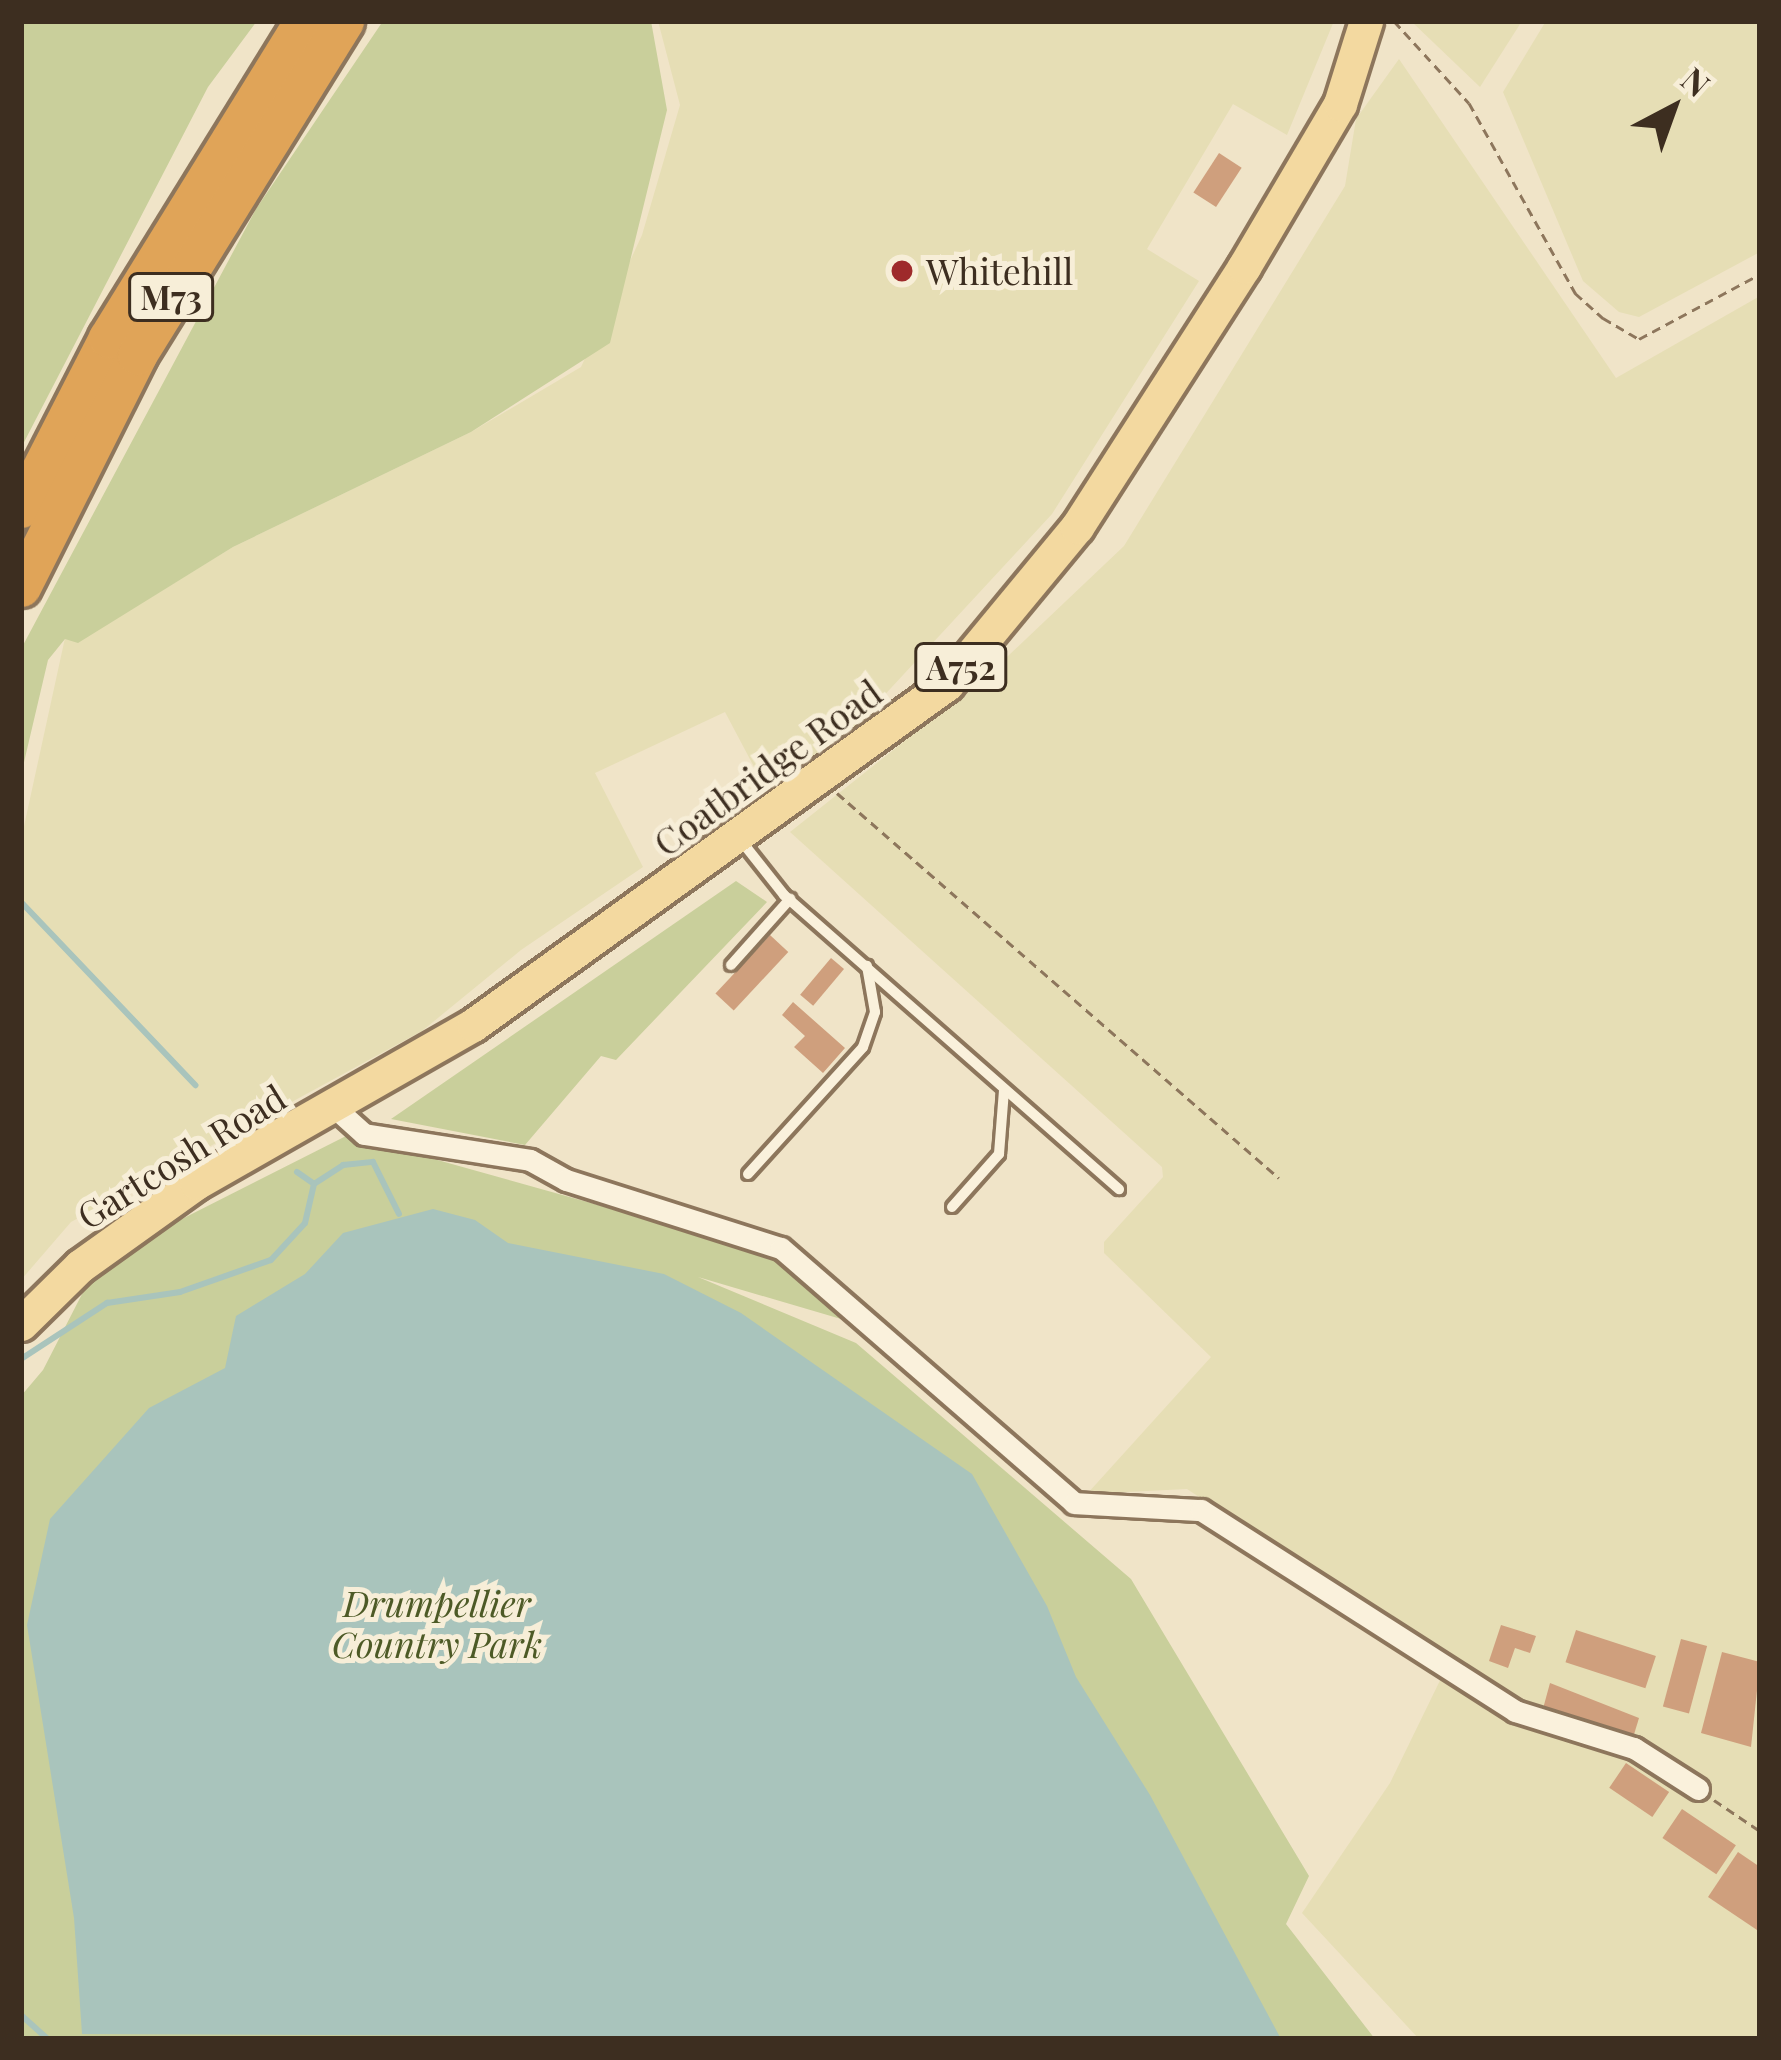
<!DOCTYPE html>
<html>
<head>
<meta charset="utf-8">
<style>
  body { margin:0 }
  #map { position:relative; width:1781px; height:2060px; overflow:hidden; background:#f0e4c8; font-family:"Playfair Display",serif }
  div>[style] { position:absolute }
  .farmland>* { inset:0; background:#e6deb5 }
  .green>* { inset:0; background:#c9cf9b }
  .water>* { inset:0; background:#a9c4bc }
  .stream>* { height:6px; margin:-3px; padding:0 3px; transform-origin:3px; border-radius:3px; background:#a9c4bc }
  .building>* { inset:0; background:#cf9f7d; transform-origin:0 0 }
  .path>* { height:3px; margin-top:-1.5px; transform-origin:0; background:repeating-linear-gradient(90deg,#8d765c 0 9px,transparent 0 15px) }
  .roads { filter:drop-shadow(3px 0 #8d765c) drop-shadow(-3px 0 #8d765c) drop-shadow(0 3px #8d765c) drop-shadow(0 -3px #8d765c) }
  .service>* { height:10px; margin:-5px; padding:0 5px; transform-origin:5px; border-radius:5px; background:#faf1dc }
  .minor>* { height:21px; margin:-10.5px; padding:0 10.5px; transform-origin:10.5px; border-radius:10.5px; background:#faf1dc }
  .primary>* { height:33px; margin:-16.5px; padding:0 16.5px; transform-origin:16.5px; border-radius:16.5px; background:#f3d9a0 }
  .motorway>* { height:39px; margin:-19.5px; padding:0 19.5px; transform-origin:19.5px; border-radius:19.5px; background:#e0a458 }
  .dots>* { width:33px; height:33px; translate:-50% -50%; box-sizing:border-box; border:6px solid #f7eed8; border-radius:50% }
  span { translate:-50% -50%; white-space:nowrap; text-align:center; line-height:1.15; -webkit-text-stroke:10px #f7eed8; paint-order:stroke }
  .shield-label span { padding:3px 9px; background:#f7eed8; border:3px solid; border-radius:9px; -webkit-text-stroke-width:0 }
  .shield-label { font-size:33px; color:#3d2e20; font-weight:700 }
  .poi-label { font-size:36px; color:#3d2e20 }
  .left { translate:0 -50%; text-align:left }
  .street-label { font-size:36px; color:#3d2e20 }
  .park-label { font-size:36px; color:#4d5a26; font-style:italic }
  .frame { position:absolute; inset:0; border:24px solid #3d2e20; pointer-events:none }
  .north { position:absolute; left:1613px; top:48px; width:120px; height:120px; -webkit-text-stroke:9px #f7eed8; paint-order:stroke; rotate:41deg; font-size:33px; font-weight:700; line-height:48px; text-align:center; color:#3d2e20 }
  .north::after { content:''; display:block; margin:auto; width:42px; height:54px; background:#3d2e20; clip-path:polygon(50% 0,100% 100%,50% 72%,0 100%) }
</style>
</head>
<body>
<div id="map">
  <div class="farmland">
    <i style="clip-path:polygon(658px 21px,1334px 21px,1287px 135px,1233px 104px,1147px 249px,1199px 281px,1052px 514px,854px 728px,770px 797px,725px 712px,595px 773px,643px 867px,521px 950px,422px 1031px,71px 1222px,21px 1280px,21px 840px,65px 638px,78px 642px,233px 547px,471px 432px,581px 367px,642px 235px,680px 105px)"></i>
    <i style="clip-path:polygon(1411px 21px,1522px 21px,1480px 87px)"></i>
    <i style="clip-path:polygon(1546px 21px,1760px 21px,1760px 252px,1639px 317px,1619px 312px,1583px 281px,1503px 92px)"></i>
    <i style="clip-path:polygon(1399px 59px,1616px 378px,1760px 296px,1760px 2039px,1419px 2039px,1302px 1913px,1390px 1783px,1449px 1662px,1187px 1489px,1087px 1494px,1211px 1357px,1104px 1253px,1104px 1242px,1163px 1177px,1162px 1167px,790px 832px,989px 674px,1124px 546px,1345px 186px,1356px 119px)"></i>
  </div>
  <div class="green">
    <i style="clip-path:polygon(21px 21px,257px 21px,208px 87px,21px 448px)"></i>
    <i style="clip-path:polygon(383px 21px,651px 21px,667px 110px,610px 343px,471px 432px,233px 547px,78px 643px,65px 639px,48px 660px,21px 775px,21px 649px,256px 209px)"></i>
    <i style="clip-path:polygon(736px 881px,767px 902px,616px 1060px,601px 1056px,525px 1145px,391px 1119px)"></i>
    <i style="clip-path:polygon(348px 1135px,766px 1252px,811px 1280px,841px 1319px,698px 1277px,856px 1343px,1131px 1579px,1309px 1876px,1286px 1924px,1375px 2039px,21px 2039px,21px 1396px,43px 1370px,99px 1261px)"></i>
  </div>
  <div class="water">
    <i style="clip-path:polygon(433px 1209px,475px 1220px,508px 1243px,664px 1274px,741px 1313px,972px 1474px,1047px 1606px,1076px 1677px,1150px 1795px,1281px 2039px,82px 2034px,74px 1918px,27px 1625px,50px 1519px,149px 1408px,225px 1368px,236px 1316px,305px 1274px,343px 1233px)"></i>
  </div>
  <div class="stream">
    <i style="left:21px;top:902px;width:253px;rotate:46.4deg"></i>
    <i style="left:297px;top:1172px;width:21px;rotate:35deg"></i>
    <i style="left:314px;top:1184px;width:35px;rotate:-33deg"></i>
    <i style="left:343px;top:1165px;width:30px;rotate:-6deg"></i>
    <i style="left:373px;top:1162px;width:58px;rotate:63.4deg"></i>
    <i style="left:21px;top:1359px;width:103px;rotate:-33.1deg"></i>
    <i style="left:107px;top:1303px;width:74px;rotate:-8.6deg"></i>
    <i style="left:180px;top:1292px;width:96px;rotate:-19.4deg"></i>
    <i style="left:271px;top:1260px;width:50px;rotate:-47.4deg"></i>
    <i style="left:305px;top:1223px;width:40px;rotate:-77deg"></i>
    <i style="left:21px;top:2015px;width:36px;rotate:42deg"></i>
  </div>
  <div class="building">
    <i style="left:1219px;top:153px;width:27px;height:47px;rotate:33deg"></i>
    <i style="left:770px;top:935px;width:25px;height:80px;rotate:43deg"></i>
    <i style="left:831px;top:958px;width:17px;height:48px;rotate:40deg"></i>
    <i style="clip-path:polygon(793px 1002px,845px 1048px,823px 1073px,794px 1047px,805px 1036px,782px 1015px)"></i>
    <i style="clip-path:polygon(1501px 1625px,1536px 1636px,1530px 1653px,1515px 1648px,1508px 1668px,1489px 1661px)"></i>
    <i style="left:1576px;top:1630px;width:84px;height:34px;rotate:18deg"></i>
    <i style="left:1681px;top:1639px;width:27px;height:70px;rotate:15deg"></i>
    <i style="clip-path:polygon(1722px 1652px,1760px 1662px,1751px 1747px,1701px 1733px)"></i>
    <i style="clip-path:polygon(1550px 1683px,1639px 1718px,1632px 1741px,1541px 1716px)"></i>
    <i style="left:1626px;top:1763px;width:52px;height:30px;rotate:34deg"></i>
    <i style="left:1682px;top:1809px;width:65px;height:35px;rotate:34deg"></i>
    <i style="clip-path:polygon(1738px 1852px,1760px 1867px,1760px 1932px,1708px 1897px)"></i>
  </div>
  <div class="path">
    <i style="left:1394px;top:21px;width:111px;rotate:47.6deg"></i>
    <i style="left:1469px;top:103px;width:218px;rotate:60.8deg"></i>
    <i style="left:1575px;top:293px;width:38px;rotate:42deg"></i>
    <i style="left:1603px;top:318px;width:42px;rotate:30.3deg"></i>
    <i style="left:1639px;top:339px;width:137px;rotate:-28.2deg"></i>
    <i style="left:837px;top:793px;width:586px;rotate:41.06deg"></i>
    <i style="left:1714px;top:1800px;width:55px;rotate:34deg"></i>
  </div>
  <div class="roads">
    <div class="service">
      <i style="left:739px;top:838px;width:73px;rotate:51.7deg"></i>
      <i style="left:784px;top:895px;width:446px;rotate:41.3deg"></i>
      <i style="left:731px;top:965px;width:89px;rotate:-48.2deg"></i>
      <i style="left:748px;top:1174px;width:171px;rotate:-47.8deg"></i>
      <i style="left:863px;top:1047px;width:37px;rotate:-71deg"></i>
      <i style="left:875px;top:1012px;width:47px;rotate:-99.9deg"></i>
      <i style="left:952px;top:1207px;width:71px;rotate:-48.4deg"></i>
      <i style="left:999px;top:1154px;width:64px;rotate:-85.5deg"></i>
    </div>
    <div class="minor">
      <i style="left:334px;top:1107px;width:40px;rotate:42deg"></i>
      <i style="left:364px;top:1134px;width:168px;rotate:8.9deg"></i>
      <i style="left:530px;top:1160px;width:41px;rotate:29.1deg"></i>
      <i style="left:566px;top:1180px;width:225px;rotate:17.6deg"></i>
      <i style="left:781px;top:1248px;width:388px;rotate:41deg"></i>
      <i style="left:1074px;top:1503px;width:127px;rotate:3.2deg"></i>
      <i style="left:1201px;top:1510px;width:373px;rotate:32.6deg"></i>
      <i style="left:1515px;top:1711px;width:125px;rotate:17.3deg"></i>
      <i style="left:1634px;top:1748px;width:76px;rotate:32.6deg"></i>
    </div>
    <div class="primary">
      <i style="left:21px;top:1324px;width:83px;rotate:-44.5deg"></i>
      <i style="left:80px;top:1266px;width:143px;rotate:-35.6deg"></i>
      <i style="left:196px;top:1183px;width:319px;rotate:-29.7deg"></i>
      <i style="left:473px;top:1025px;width:584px;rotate:-35.73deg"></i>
      <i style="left:947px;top:684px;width:204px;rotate:-50.4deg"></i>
      <i style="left:1077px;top:527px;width:309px;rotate:-57.3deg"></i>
      <i style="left:1244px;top:267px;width:189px;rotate:-59.5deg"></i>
      <i style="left:1340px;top:104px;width:87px;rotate:-72.6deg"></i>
    </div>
    <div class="motorway">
      <i style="left:21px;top:508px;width:191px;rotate:-62.9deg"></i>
      <i style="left:108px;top:338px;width:373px;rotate:-58.3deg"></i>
      <i style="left:21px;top:587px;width:259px;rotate:-63.4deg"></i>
      <i style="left:137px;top:355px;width:393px;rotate:-58.2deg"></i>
    </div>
  </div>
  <div class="dots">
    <i style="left:902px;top:271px;background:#9e2a2b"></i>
  </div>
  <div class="shield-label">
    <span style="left:171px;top:297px">M73</span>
    <span style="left:961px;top:667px">A752</span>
  </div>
  <div class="poi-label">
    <span class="left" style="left:926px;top:271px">Whitehill</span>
  </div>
  <div class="street-label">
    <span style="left:767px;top:767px;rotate:-36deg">Coatbridge Road</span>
    <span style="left:181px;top:1156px;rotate:-32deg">Gartcosh Road</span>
  </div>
  <div class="park-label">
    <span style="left:437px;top:1623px">Drumpellier<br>Country Park</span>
  </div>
  <div class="frame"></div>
  <div class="north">N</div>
</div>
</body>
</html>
